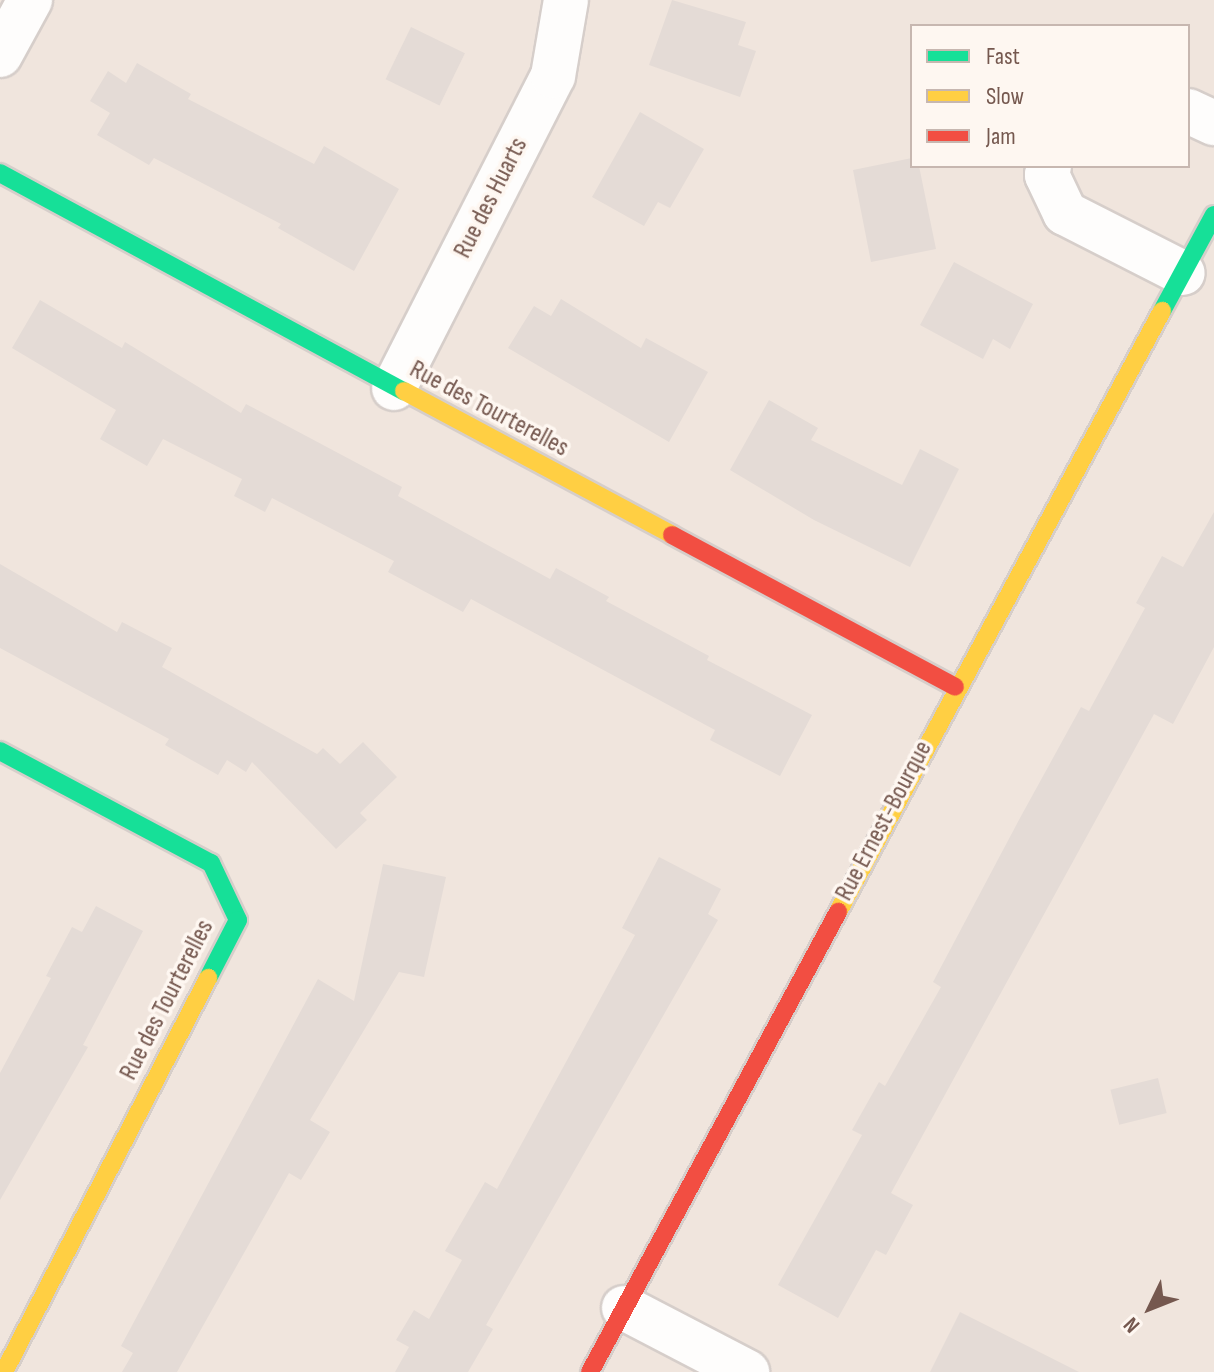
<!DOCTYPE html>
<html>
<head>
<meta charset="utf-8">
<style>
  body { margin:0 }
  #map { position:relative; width:1214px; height:1372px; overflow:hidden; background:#f8f3ee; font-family:"Sofia Sans Condensed",sans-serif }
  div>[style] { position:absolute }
  .residential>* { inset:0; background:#f0e5dd }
  .building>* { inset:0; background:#e4dbd6; transform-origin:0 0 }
  .roads { filter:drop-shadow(2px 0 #d6ceca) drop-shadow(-2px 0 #d6ceca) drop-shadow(0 2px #d6ceca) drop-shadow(0 -2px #d6ceca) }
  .street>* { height:44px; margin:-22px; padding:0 22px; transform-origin:22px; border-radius:22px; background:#fefdfc }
  .fast>* { height:18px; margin:-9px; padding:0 9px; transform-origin:9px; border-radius:9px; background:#16e098 }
  .slow>* { height:18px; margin:-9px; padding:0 9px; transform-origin:9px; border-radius:9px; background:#ffcf43 }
  .jam>* { height:18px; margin:-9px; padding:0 9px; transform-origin:9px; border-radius:9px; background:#f24e42 }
  span { translate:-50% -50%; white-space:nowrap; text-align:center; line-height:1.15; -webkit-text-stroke:7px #fef7f1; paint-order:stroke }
  .street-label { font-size:26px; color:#75584f }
  .legend { position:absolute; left:910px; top:24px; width:280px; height:144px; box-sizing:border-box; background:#fef7f1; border:2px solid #c7b7b0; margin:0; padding:10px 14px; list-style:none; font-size:24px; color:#75584f }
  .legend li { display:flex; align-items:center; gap:16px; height:40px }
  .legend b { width:40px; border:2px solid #c7b7b0 }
  .north { position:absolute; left:1110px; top:1268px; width:80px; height:80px; -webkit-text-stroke:6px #fef7f1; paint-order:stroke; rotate:227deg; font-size:22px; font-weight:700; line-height:32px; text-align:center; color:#75584f }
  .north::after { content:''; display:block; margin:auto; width:28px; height:36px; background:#75584f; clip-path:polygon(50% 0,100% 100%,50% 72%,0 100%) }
</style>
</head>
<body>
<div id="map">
  <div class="residential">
    <i style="clip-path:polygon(evenodd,0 0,1214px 0,1214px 1372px,0 1372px,0 0,912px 26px,1188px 26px,1188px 166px,912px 166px,912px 26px)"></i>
  </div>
  <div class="building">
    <i style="clip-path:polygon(672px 0,746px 22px,738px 45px,756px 51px,740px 97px,649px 65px)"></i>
    <i style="left:411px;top:27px;width:60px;height:58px;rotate:26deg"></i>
    <i style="clip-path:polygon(137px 63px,191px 94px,188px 99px,314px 164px,324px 146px,399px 189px,354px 271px,278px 228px,281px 224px,154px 158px,149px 165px,97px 135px,110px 113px,90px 101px,108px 71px,126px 83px)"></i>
    <i style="clip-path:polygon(640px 112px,704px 149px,670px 208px,658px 202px,644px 226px,592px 197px)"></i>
    <i style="clip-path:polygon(912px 158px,912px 166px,919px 166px,936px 249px,871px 262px,853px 170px)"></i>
    <i style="clip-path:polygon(954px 262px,1033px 304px,1010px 349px,993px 339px,983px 359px,920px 325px)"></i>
    <i style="clip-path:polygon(561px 299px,641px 348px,646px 338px,708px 372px,669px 442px,508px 348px,534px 306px,551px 316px)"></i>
    <i style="clip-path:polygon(40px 300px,122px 348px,125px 342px,241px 413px,246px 404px,402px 487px,398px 496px,550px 579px,556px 568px,609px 597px,606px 601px,709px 656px,707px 660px,812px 715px,780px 776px,710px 740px,715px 730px,471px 599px,463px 612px,388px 572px,394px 561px,272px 498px,265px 512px,234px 496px,242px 479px,163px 439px,147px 466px,100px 439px,116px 410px,12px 348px)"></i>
    <i style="clip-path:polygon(769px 400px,818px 428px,811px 440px,902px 485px,920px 449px,959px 469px,910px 567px,814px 520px,730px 470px)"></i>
    <i style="clip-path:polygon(1214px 512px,1214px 647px,1173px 724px,1154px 714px,891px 1193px,913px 1205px,886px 1255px,876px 1250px,838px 1318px,778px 1285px,862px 1135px,852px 1130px,879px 1082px,885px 1086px,941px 987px,933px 982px,1020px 818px,1081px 707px,1089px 711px,1145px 608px,1136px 603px,1162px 556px,1183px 567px)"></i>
    <i style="clip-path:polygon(0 564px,117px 632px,122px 622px,172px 648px,162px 667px,317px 754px,323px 748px,340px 764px,363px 742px,397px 777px,360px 813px,367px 820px,336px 849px,252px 762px,246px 772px,227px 760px,218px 775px,165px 745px,169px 739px,0 648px)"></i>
    <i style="clip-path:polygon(659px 857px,721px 889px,708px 914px,718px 920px,486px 1325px,493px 1329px,468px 1372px,395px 1372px,409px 1347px,396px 1340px,414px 1310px,429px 1319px,462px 1260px,445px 1251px,485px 1182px,497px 1189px,635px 935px,622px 928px)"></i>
    <i style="clip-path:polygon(383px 864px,446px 877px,424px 977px,399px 972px,310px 1120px,330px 1132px,301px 1180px,289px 1173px,177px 1372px,122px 1372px,133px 1353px,121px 1346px,318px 979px,354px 1001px)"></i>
    <i style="clip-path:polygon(96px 906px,143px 931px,83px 1045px,88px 1047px,0 1200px,0 1073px,51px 978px,46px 976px,72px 927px,82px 932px)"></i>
    <i style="left:1158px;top:1078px;width:36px;height:49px;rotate:76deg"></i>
    <i style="clip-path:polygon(960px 1312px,1079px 1372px,930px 1372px)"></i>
  </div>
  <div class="roads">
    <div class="street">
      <i style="left:0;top:55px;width:63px;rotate:-61.4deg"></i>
      <i style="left:1188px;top:111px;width:29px;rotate:25deg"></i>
      <i style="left:1049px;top:166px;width:9px;rotate:103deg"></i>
      <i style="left:1047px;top:175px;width:42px;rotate:64.7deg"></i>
      <i style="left:1065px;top:213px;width:132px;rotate:27deg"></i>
      <i style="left:394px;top:388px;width:350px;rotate:-63deg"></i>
      <i style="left:553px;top:76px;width:77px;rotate:-80.3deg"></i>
      <i style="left:624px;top:1308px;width:139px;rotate:27.5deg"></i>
    </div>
    <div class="fast">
      <i style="left:0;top:173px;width:459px;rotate:28.4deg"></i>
      <i style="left:1162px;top:311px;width:109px;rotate:-61.6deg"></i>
      <i style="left:0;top:751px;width:239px;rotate:28deg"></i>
      <i style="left:211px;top:863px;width:63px;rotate:64.7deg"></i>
      <i style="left:238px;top:920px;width:65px;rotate:117.3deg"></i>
    </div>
    <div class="slow">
      <i style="left:404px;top:391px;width:304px;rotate:28.2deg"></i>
      <i style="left:838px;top:912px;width:683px;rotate:-61.67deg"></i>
      <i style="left:4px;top:1372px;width:444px;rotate:-62.6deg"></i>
    </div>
    <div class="jam">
      <i style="left:672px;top:535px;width:321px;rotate:28.2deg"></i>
      <i style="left:590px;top:1372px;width:523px;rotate:-61.67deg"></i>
    </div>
  </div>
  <div class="street-label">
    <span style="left:491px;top:198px;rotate:-63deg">Rue des Huarts</span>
    <span style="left:489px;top:409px;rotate:28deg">Rue des Tourterelles</span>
    <span style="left:884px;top:821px;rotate:-62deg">Rue Ernest-Bourque</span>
    <span style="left:167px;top:1000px;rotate:-63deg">Rue des Tourterelles</span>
  </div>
  <ul class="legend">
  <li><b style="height:10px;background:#16e098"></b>Fast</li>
  <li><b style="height:10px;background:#ffcf43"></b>Slow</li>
  <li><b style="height:10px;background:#f24e42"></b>Jam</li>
  </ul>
  <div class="north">N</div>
</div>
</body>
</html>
